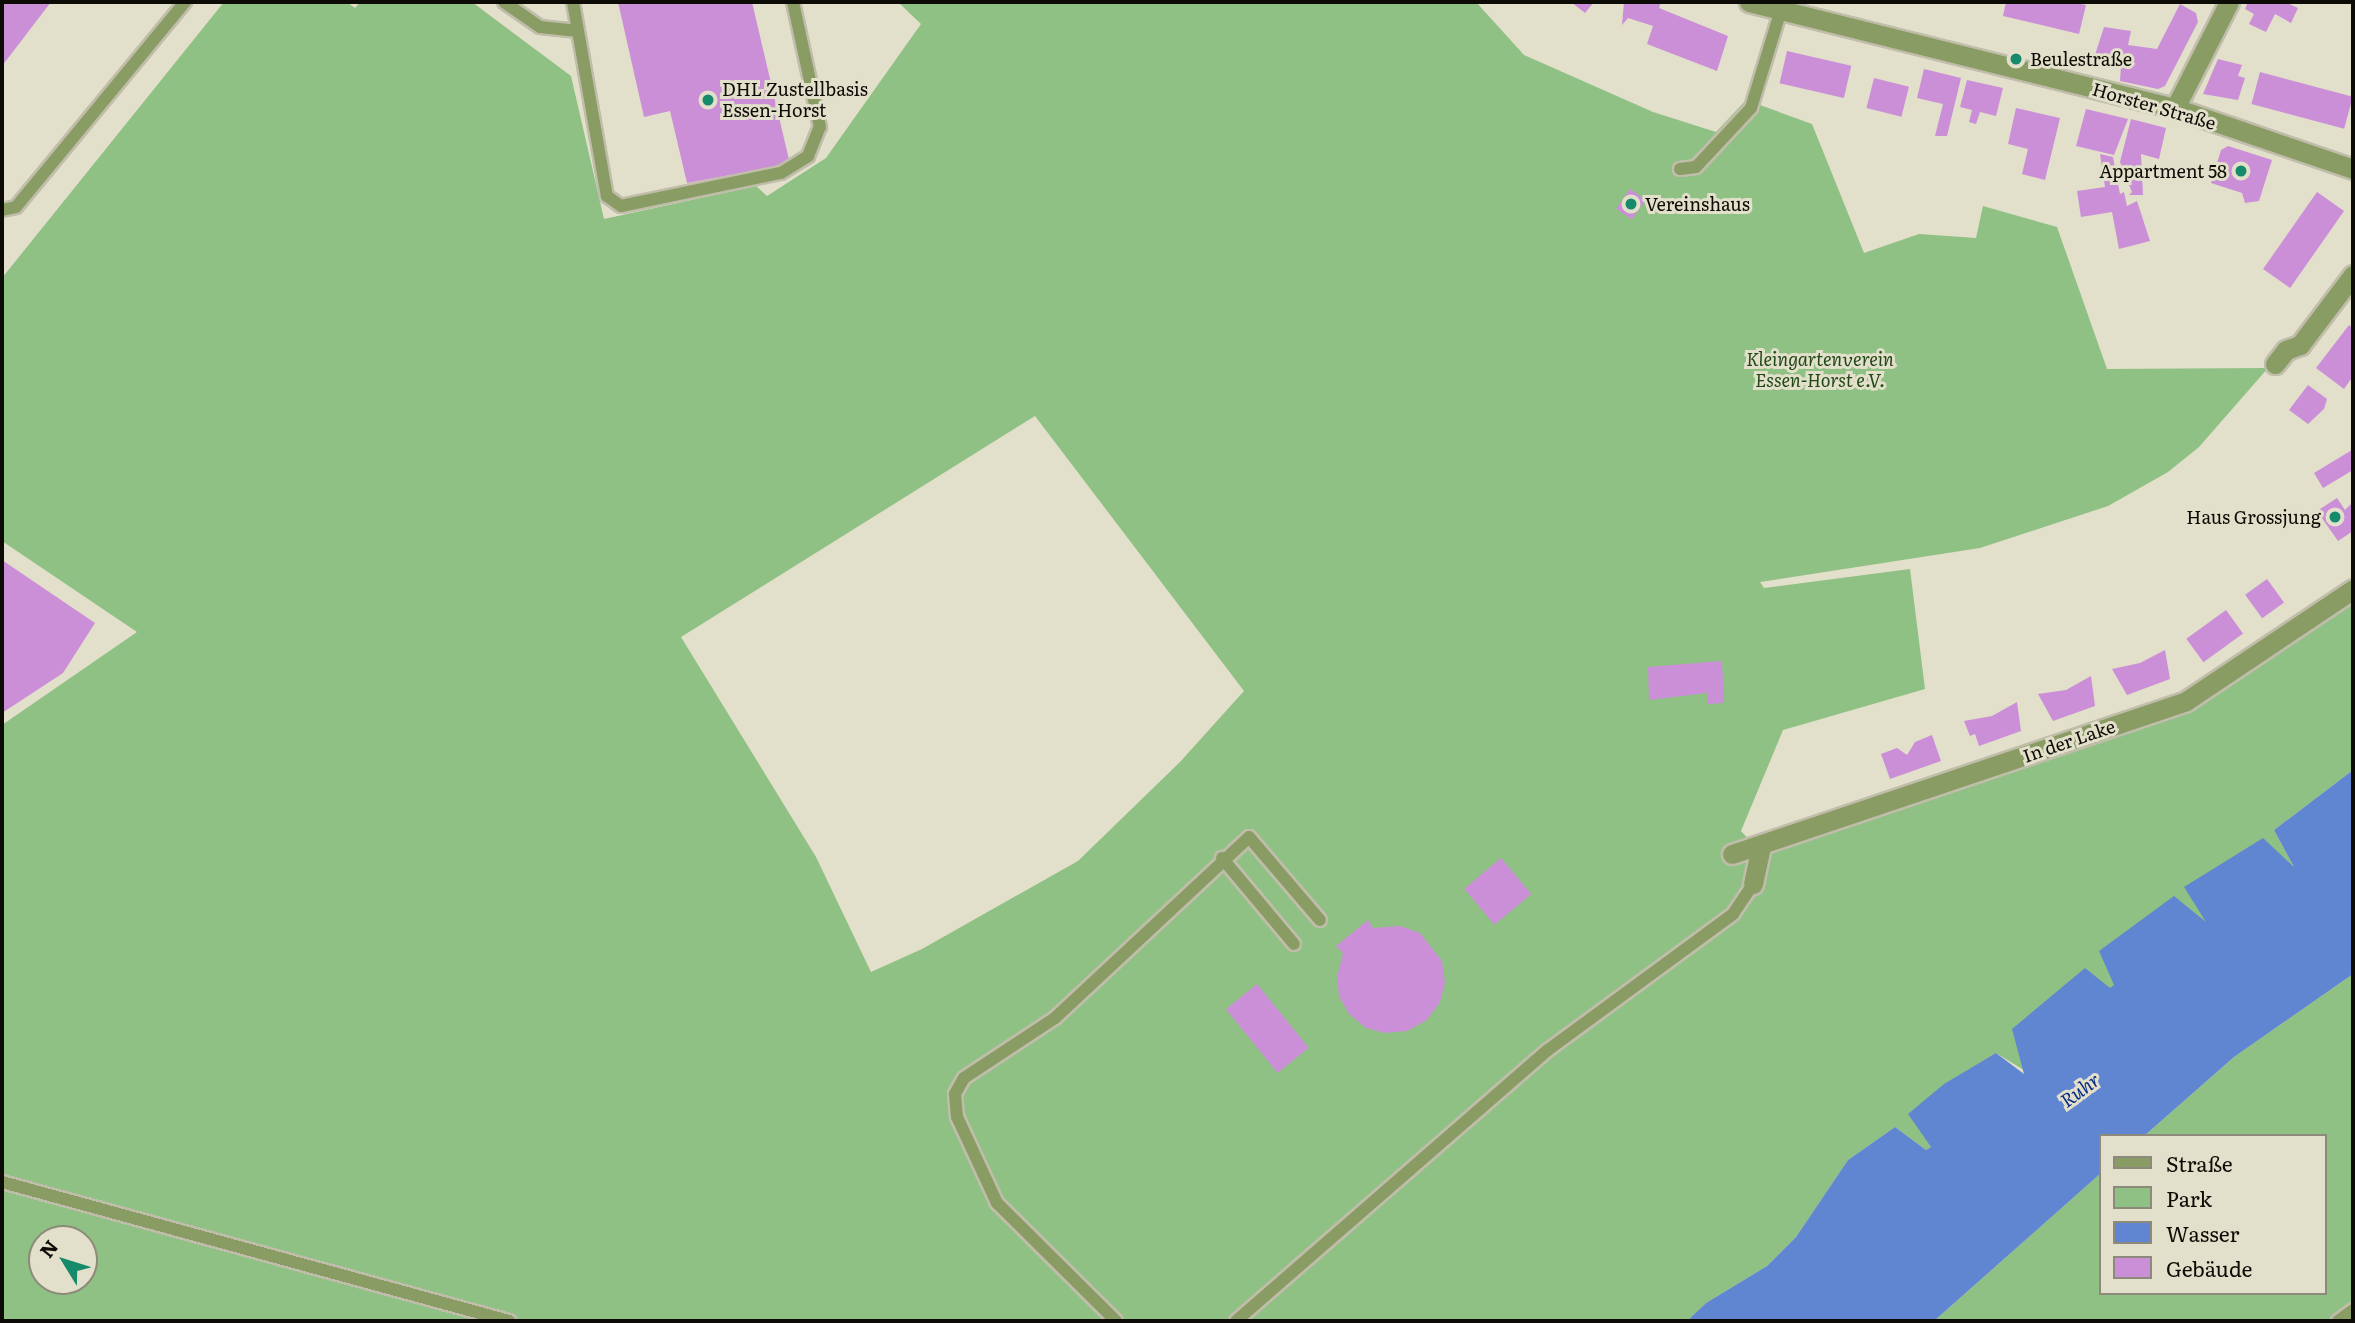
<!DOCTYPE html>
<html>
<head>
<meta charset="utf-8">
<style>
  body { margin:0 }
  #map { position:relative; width:2355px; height:1323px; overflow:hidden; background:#e2dfca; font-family:Literata,serif }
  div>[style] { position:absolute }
  .green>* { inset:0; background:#8fc084 }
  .water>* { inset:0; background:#6086d1 }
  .building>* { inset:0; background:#cb8fd8; transform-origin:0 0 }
  .roads { filter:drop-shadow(2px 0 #c0bdaa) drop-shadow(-2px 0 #c0bdaa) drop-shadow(0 2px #c0bdaa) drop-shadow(0 -2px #c0bdaa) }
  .service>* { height:12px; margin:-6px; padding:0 6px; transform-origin:6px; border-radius:6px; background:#899c64 }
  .minor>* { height:19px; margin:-9.5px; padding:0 9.5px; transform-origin:9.5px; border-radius:9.5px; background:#899c64 }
  .dots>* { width:19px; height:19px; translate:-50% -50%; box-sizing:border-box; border:4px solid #e2dfca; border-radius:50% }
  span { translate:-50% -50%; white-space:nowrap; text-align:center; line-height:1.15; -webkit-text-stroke:6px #e2dfca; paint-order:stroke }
  .poi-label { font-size:18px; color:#0d0b05 }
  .left { translate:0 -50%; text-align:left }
  .right { translate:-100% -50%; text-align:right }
  .street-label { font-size:18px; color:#0d0b05 }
  .park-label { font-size:18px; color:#214917; font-style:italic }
  .water-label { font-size:19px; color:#062d84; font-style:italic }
  .frame { position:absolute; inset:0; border:4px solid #0d0b05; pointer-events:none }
  .legend { position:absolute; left:2099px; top:1134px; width:228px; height:161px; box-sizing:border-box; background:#e2dfca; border:2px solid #8d8a7b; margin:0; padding:9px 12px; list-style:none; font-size:21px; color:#0d0b05 }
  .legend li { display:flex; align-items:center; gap:14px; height:35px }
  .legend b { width:35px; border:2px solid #8d8a7b }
  .north { position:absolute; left:28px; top:1225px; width:70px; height:70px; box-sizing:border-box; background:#e2dfca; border:2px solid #8d8a7b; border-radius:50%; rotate:308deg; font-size:19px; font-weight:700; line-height:28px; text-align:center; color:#0d0b05 }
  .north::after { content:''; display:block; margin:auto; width:24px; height:32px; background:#168b6c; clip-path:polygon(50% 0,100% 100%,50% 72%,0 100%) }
</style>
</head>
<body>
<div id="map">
  <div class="green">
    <i style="clip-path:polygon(evenodd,224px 2px,347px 2px,355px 8px,360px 2px,472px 2px,571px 76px,604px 219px,756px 186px,767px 196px,826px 158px,921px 24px,898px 2px,1476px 2px,1524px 55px,1653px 112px,1716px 132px,1746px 100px,1812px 124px,1864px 253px,1919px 234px,1976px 238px,1983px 206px,2057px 227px,2107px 369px,2268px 368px,2199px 447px,2168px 472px,2108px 506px,1980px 548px,1760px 582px,1764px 588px,1910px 569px,1925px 689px,1783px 730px,1741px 831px,1753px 844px,2187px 706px,2353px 599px,2353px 770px,2274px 830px,2294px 867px,2110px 989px,2085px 969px,2056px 994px,2027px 1072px,1996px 1053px,1931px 1147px,1926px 1150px,1895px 1127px,1848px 1160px,1796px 1237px,1767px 1266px,1706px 1303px,1687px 1321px,2px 1321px,2px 725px,137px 632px,2px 541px,2px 278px,224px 2px,1035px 416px,1244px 691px,1180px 762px,1078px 861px,922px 949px,871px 972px,816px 857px,681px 637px,1035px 416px,224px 2px,42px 1239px,84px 1239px,84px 1281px,42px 1281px,42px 1239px)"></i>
    <i style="clip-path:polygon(2353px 974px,2353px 1321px,1934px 1321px,2101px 1173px,2101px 1293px,2325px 1293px,2325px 1136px,2144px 1136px,2234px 1057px)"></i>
  </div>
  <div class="water">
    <i style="clip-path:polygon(2353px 770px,2353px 974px,2234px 1057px,2144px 1136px,2101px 1136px,2101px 1173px,1934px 1321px,1687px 1321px,1706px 1303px,1767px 1266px,1796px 1237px,1848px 1160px,1895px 1127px,1926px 1150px,1931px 1147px,1908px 1114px,1944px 1084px,1996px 1053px,2024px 1074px,2012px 1029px,2085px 968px,2110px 988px,2114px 985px,2099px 951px,2174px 896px,2206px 922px,2184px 887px,2263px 838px,2294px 867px,2274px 830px)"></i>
  </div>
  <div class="building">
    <i style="clip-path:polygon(2px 2px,51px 2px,2px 66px)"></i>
    <i style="clip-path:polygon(618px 2px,752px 2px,790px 164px,687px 183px,670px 111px,644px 117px)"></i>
    <i style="clip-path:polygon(1571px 2px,1594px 2px,1585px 13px)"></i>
    <i style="clip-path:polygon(1624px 2px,1661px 2px,1659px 8px,1728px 36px,1717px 71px,1647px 44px,1653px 26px,1628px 18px,1622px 25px)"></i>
    <i style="clip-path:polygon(2006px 2px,2071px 2px,2086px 5px,2079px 34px,2003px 16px)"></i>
    <i style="clip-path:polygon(2248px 2px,2285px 2px,2298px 8px,2291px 23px,2275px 14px,2266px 32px,2249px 24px,2254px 14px,2245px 9px)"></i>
    <i style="clip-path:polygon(2180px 4px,2196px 13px,2198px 22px,2165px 86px,2158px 89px,2120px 81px,2121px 66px,2094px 58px,2104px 27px,2131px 31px,2128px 45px,2157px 49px)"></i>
    <i style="left:1787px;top:51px;width:66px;height:33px;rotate:13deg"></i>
    <i style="clip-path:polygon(2218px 59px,2242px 65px,2238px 76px,2245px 78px,2238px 100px,2203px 94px)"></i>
    <i style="clip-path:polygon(1924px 69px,1961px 78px,1947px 136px,1935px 136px,1943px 104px,1917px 98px)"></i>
    <i style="left:2260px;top:72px;width:96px;height:33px;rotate:15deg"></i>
    <i style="left:1874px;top:78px;width:36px;height:31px;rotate:14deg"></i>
    <i style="clip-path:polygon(1967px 80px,2003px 88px,1996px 116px,1980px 112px,1976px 124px,1969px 122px,1972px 110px,1960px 107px)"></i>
    <i style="clip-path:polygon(2016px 108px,2060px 118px,2045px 180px,2022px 174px,2028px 149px,2008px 144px)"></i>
    <i style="clip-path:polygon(2086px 109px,2128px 119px,2114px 155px,2076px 146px)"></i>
    <i style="clip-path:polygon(2131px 119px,2166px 128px,2159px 159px,2141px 154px,2143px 195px,2129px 195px,2132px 192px,2120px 162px)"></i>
    <i style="clip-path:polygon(2228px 146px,2272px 160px,2259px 201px,2245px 203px,2242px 193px,2211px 183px,2221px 150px)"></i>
    <i style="clip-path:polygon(2100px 154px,2113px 157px,2120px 194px,2124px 192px,2127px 206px,2137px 201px,2150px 241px,2119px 249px,2112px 212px,2081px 217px,2077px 191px,2105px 187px)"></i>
    <i style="left:1630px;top:189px;width:19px;height:24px;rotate:35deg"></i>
    <i style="left:2317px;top:192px;width:33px;height:94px;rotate:35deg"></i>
    <i style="clip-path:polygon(2349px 325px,2353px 328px,2353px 376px,2344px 389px,2316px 368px)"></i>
    <i style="clip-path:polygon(2308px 385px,2327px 399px,2324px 409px,2308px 424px,2289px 410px)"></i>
    <i style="clip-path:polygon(2352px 450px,2353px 470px,2323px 488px,2314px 473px)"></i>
    <i style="clip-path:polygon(2337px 498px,2345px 510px,2353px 502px,2353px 531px,2338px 541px,2317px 511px)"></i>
    <i style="clip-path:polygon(2px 560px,95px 623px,63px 673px,2px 713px)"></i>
    <i style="left:2267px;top:579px;width:29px;height:27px;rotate:54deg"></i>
    <i style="left:2226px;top:610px;width:29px;height:49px;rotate:54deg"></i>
    <i style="clip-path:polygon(2165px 650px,2170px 679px,2127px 695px,2112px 669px,2140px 663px)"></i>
    <i style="clip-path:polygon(1722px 661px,1724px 703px,1708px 704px,1707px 693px,1649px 700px,1648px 667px)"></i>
    <i style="clip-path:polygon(2091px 676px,2095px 706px,2053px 721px,2038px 694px,2066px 690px)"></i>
    <i style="clip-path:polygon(2017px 702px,2021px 731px,1979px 746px,1975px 734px,1970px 736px,1964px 721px,1992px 716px)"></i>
    <i style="clip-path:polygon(1932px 735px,1941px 761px,1890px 779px,1881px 754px,1897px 748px,1907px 755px,1915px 742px)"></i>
    <i style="left:1501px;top:858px;width:47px;height:48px;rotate:50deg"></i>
    <i style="clip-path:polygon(1368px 920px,1373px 928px,1400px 926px,1420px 933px,1442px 961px,1445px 983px,1440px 1002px,1427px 1020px,1407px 1031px,1385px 1033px,1366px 1028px,1349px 1014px,1339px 996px,1337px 977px,1343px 953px,1336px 946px)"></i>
    <i style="left:1257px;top:984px;width:82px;height:40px;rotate:51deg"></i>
  </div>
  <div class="roads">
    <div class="service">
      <i style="left:504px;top:2px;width:44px;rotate:34.8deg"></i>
      <i style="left:540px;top:27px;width:38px;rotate:6deg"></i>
      <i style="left:573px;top:2px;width:197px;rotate:80.1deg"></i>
      <i style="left:607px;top:196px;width:17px;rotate:36deg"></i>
      <i style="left:621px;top:206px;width:163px;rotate:-11.7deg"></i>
      <i style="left:781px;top:173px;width:32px;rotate:-32deg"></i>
      <i style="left:808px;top:156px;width:31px;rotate:-68deg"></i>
      <i style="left:820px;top:127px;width:128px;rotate:-102.2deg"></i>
      <i style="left:1680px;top:169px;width:16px;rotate:-7deg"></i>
      <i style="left:1696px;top:167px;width:81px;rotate:-47deg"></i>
      <i style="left:1751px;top:108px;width:99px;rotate:-73deg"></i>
      <i style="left:2px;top:210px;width:14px;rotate:-12deg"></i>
      <i style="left:16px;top:207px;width:266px;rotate:-50.5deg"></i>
      <i style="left:1222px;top:858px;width:112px;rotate:50.1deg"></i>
      <i style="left:2px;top:1182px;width:526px;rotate:15.33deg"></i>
      <i style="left:1116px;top:1321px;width:168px;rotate:-135.2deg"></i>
      <i style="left:997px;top:1203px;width:95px;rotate:-114.9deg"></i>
      <i style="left:957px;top:1117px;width:23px;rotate:-95deg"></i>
      <i style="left:955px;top:1094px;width:18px;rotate:-61deg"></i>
      <i style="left:964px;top:1078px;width:109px;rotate:-33.4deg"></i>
      <i style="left:1055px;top:1018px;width:265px;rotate:-43deg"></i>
      <i style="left:1249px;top:837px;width:109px;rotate:49.5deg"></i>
      <i style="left:1236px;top:1321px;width:413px;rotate:-41deg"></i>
      <i style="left:1548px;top:1050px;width:230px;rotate:-36.3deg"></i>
      <i style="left:1733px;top:914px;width:36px;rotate:-56deg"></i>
      <i style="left:2338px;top:1321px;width:19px;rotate:-36deg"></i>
    </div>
    <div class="minor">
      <i style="left:1749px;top:2px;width:439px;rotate:14deg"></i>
      <i style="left:2175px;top:108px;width:188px;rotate:18.9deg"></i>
      <i style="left:2175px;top:108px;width:119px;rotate:-63deg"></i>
      <i style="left:2275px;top:364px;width:18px;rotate:-52deg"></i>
      <i style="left:2286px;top:350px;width:15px;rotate:-20deg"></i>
      <i style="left:2300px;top:345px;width:88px;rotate:-52.9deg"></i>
      <i style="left:1732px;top:854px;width:479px;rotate:-18.6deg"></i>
      <i style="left:2186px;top:701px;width:201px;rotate:-33.8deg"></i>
      <i style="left:1753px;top:884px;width:40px;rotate:-78deg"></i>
    </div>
  </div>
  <div class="dots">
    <i style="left:2016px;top:59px;background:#168b6c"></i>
    <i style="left:708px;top:100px;background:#168b6c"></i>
    <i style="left:2241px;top:171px;background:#168b6c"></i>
    <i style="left:1631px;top:204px;background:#168b6c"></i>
    <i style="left:2335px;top:517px;background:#168b6c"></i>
  </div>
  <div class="poi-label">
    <span class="left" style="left:2030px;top:59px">Beulestraße</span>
    <span class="left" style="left:722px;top:100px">DHL Zustellbasis<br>Essen-Horst</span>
    <span class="right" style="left:2227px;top:171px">Appartment 58</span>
    <span class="left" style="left:1645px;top:204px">Vereinshaus</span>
    <span class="right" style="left:2321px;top:517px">Haus Grossjung</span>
  </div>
  <div class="street-label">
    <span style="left:2154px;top:106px;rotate:16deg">Horster Straße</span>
    <span style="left:2069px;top:741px;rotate:-19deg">In der Lake</span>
  </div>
  <div class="park-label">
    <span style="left:1820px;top:370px">Kleingartenverein<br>Essen-Horst e.V.</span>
  </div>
  <div class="water-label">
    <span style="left:2080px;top:1090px;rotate:-36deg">Ruhr</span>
  </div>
  <div class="frame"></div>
  <ul class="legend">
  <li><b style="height:9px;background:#899c64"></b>Straße</li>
  <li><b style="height:19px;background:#8fc084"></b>Park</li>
  <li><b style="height:19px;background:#6086d1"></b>Wasser</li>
  <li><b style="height:19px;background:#cb8fd8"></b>Gebäude</li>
  </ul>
  <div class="north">N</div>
</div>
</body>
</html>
